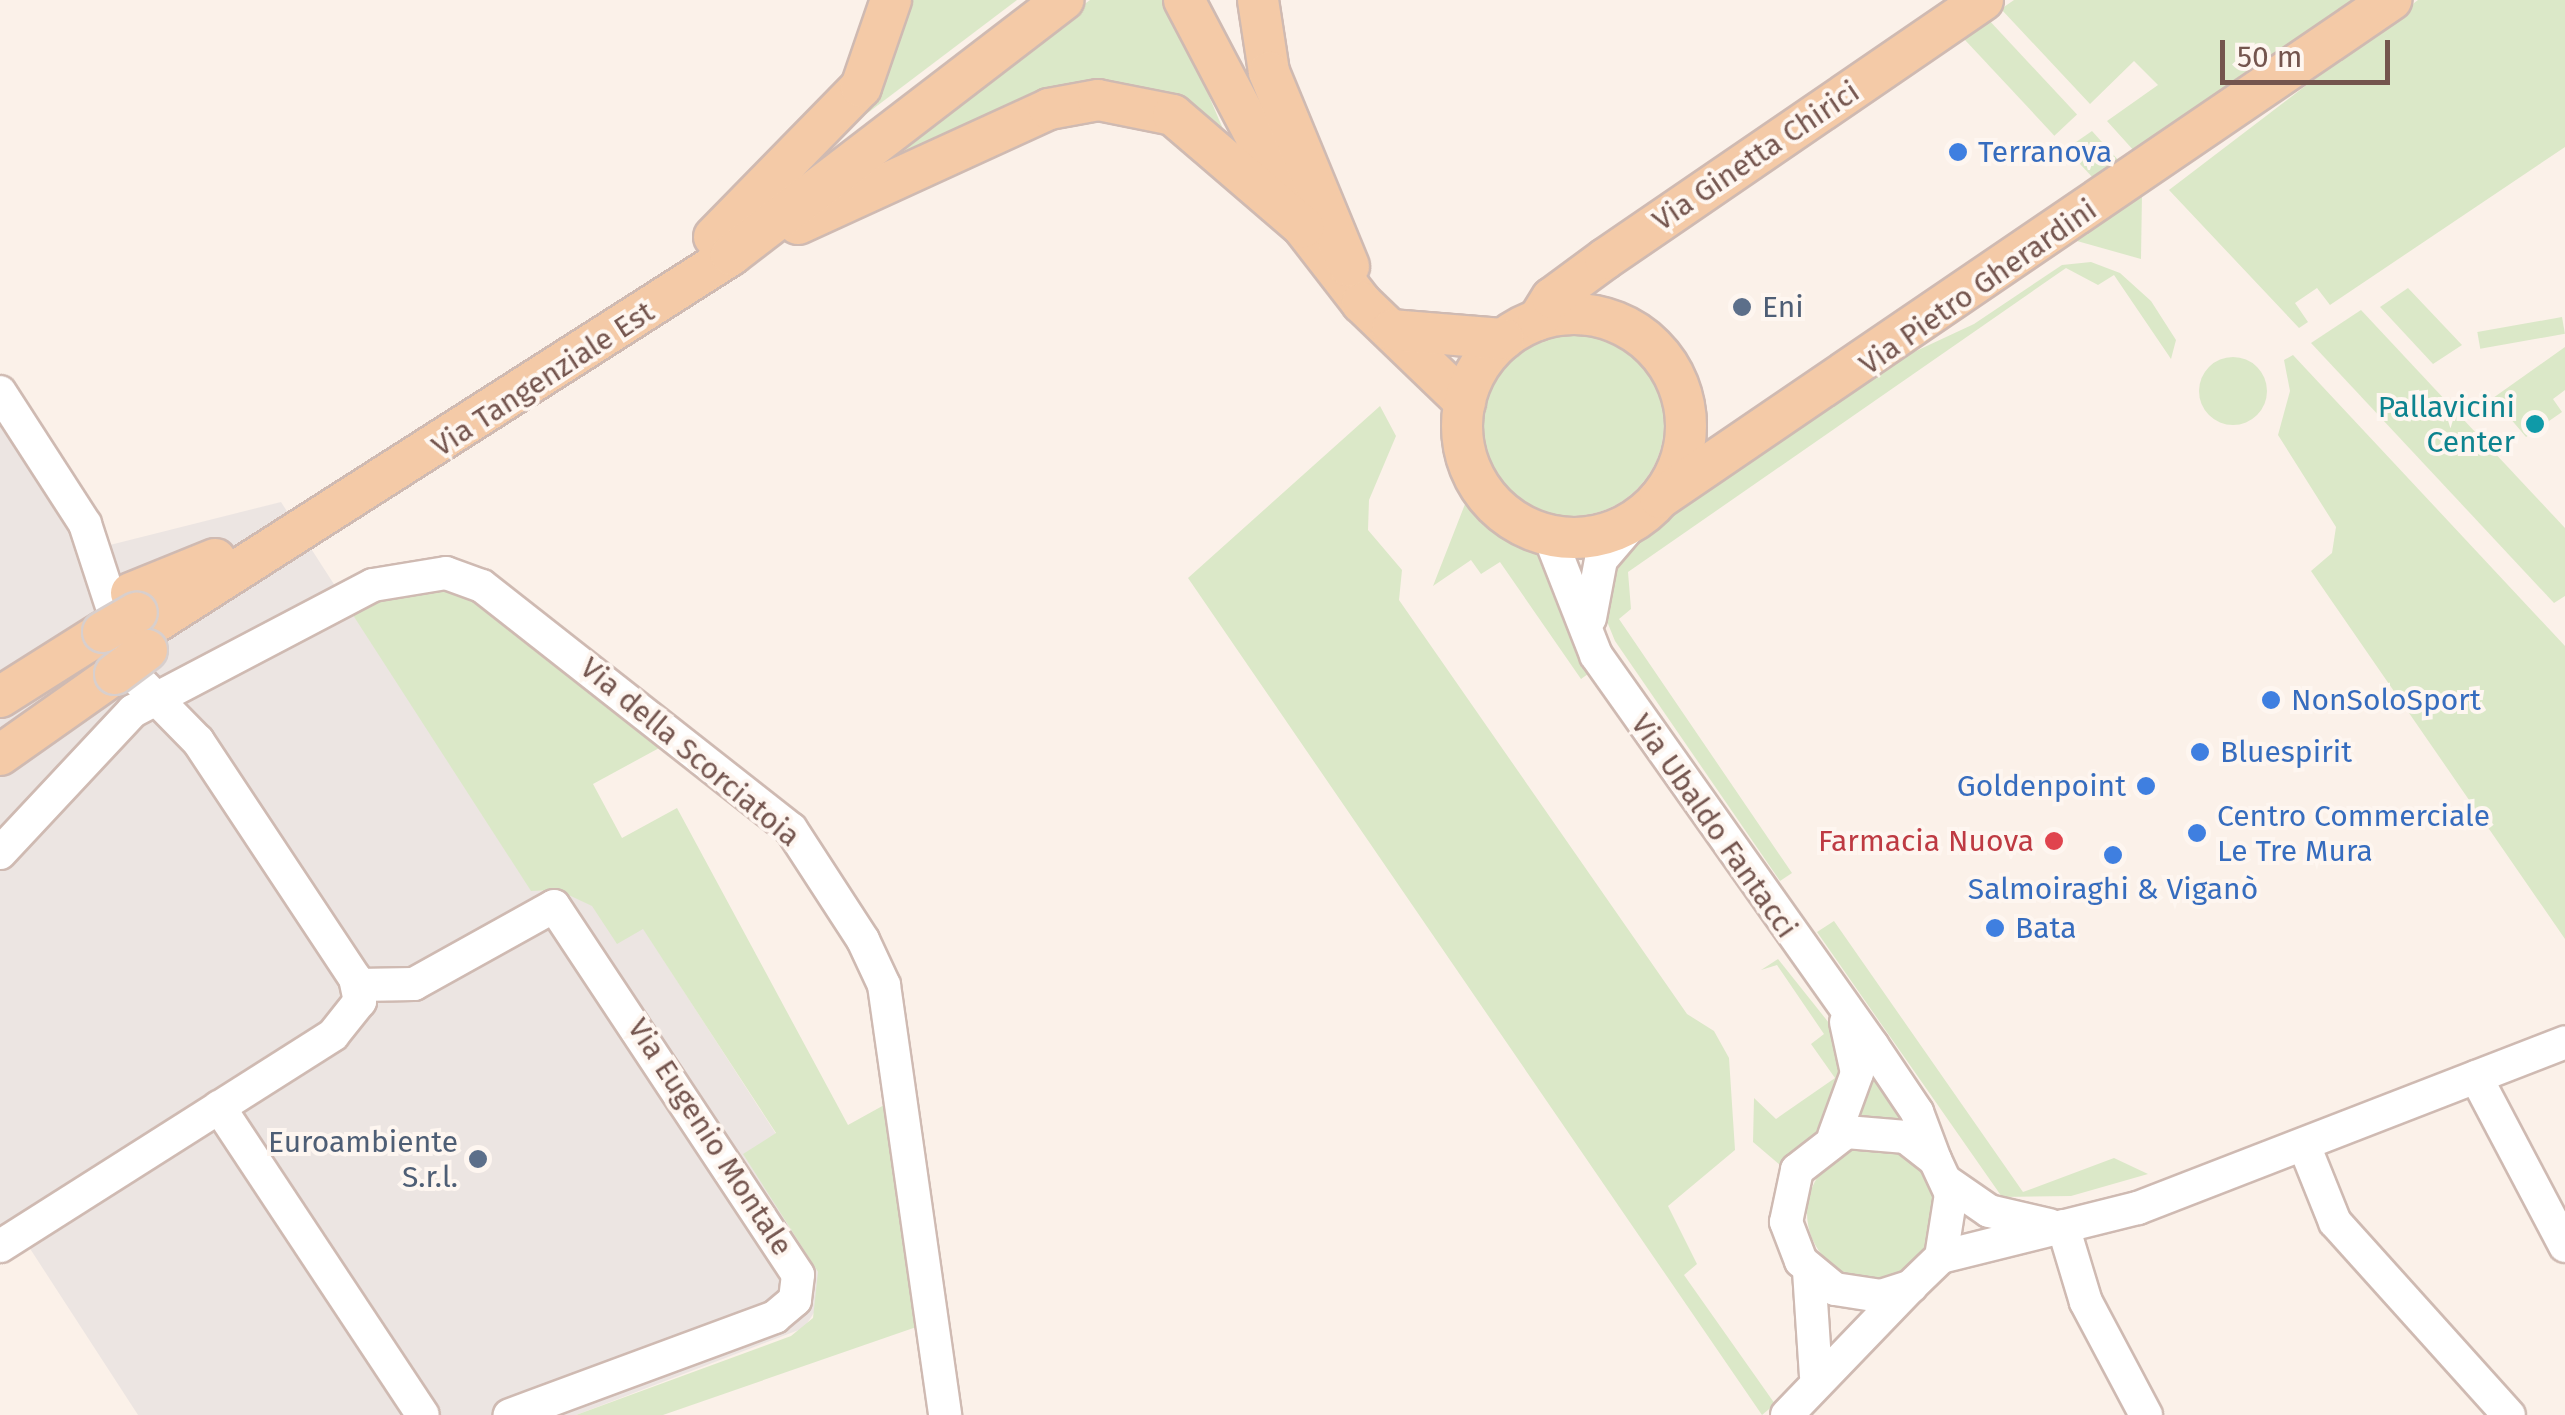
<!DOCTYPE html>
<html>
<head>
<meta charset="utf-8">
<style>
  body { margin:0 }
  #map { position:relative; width:2565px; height:1415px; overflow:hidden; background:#fbf1e9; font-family:"Fira Sans",sans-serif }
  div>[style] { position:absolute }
  .industrial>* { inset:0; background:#ece5e2 }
  .green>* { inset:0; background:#dbe8c8; transform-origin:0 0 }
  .round { border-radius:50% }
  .roads { filter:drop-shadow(2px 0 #cfbab2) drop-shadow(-2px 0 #cfbab2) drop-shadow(0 2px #cfbab2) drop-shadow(0 -2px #cfbab2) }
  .minor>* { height:32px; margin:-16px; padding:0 16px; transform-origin:16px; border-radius:16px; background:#fff }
  .major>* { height:40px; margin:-20px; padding:0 20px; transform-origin:20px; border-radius:20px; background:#f4caa7 }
  .major>.ring { margin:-20px; padding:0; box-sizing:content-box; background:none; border:40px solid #f4caa7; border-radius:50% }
  .bridges { filter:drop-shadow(2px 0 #d8cfcd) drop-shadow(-2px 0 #d8cfcd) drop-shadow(0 2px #d8cfcd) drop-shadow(0 -2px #d8cfcd) }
  .major-bridge>* { height:40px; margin:-20px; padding:0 20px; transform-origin:20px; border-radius:20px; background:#f4caa7 }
  .dots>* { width:28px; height:28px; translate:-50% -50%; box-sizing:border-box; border:5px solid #fef6f0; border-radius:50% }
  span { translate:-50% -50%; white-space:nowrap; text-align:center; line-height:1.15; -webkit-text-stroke:8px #fef6f0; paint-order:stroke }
  .shop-label { font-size:30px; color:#366cbe }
  .left { translate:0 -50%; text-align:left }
  .right { translate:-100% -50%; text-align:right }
  .street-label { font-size:30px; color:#74554e }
  .service-label { font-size:30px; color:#4e5e75 }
  .culture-label { font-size:30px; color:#0d838f }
  .health-label { font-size:30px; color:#be3a42 }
  .scale { position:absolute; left:2220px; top:40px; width:170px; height:45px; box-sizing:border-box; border:5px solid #74554e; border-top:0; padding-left:12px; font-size:30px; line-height:35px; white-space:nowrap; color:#74554e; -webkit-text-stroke:8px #fef6f0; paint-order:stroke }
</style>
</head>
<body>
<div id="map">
  <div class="industrial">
    <i style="clip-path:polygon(0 410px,52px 486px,82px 552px,281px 502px,531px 890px,564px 892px,643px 928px,776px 1134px,744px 1155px,818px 1272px,819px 1305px,804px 1328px,576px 1415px,138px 1415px,27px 1244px,0 1261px)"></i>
  </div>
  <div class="green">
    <i style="clip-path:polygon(903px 0,1017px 0,857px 121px,853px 118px)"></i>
    <i style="clip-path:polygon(1090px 0,1168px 0,1226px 136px,1152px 97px,856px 177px)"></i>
    <i style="clip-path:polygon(2014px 0,2352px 0,2135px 152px,2107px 121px,2158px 85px,2134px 61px,2090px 104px,2001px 9px)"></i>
    <i style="clip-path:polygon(2418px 0,2565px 0,2565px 147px,2330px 305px,2317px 288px,2295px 303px,2308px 322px,2299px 328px,2169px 190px)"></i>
    <i style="left:1987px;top:18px;width:132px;height:31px;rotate:47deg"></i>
    <i style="clip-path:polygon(2092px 131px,2120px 162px,2095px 180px,2066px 149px)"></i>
    <i style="clip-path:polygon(2142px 193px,2141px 259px,2077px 241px,2080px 236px)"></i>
    <i style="clip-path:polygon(2091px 262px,2120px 273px,2151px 301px,2176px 340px,2171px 359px,2114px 275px,2098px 285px,2066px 268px,1628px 572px,1631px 609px,1619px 619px,1792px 873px,1780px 881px,1615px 641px,1606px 619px,1610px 575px,1634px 543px,1901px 358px,1974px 324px,2062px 265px)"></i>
    <i style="clip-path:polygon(2408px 288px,2462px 345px,2433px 364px,2380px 307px)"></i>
    <i style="clip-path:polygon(2361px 310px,2565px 528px,2565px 596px,2554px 603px,2311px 343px)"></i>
    <i style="left:2562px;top:317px;width:17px;height:86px;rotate:80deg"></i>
    <i class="round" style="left:1480px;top:332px;width:184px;height:184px"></i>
    <i style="clip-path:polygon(2565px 347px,2565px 390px,2553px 399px,2562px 412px,2526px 437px,2493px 398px)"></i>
    <i style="clip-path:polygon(2293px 355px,2565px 646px,2565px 939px,2311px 571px,2332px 553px,2336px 527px,2278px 435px,2290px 391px,2284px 360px)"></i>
    <i class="round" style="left:2199px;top:357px;width:68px;height:68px"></i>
    <i style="clip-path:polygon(1380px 406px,1396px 436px,1369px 500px,1368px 530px,1402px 570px,1399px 600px,1687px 1014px,1714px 1031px,1729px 1058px,1735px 1150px,1668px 1206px,1697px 1264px,1684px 1275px,1775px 1404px,1762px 1415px,1188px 578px)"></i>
    <i style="clip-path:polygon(1467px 499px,1541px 554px,1588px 674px,1581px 679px,1500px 562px,1481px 574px,1471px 560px,1433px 586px)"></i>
    <i style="clip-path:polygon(417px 586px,463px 591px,672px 741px,593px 784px,622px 838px,677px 808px,848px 1125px,895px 1099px,925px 1324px,663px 1415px,576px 1415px,791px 1336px,813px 1318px,818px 1272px,743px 1154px,776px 1133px,643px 929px,617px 944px,592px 906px,558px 890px,531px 891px,351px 612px)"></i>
    <i style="clip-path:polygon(1834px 921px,2023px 1192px,2114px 1158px,2148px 1174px,2071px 1196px,2002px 1197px,1817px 932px)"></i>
    <i style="clip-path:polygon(1778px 959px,1833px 1028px,1844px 1077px,1819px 1133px,1787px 1171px,1753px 1142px,1754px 1098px,1776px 1119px,1835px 1078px,1811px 1044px,1824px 1034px,1777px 965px,1761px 970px)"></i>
    <i style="clip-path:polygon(1867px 1066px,1906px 1120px,1859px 1118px)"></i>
    <i class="round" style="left:1807px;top:1147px;width:132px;height:132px"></i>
  </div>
  <div class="roads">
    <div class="minor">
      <i style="left:0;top:392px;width:157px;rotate:57.2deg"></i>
      <i style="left:85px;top:524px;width:161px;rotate:71.9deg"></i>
      <i style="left:135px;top:677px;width:90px;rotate:45.5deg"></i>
      <i style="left:198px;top:741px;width:284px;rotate:56.5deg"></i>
      <i style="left:355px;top:978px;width:24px;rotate:78deg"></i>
      <i style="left:360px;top:1001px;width:43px;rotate:128.5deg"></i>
      <i style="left:333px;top:1035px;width:394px;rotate:147.6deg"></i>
      <i style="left:1549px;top:535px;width:129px;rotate:68.6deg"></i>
      <i style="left:1596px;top:655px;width:478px;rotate:54.7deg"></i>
      <i style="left:1872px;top:1045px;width:81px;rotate:56.1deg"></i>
      <i style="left:1917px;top:1112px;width:51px;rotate:69.4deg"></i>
      <i style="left:1590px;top:618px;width:59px;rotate:-79.3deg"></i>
      <i style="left:1601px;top:560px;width:52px;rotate:-49.6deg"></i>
      <i style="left:0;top:853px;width:195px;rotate:-46.9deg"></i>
      <i style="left:133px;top:711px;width:271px;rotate:-27.7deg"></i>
      <i style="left:373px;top:585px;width:74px;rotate:-9.3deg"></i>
      <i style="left:446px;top:573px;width:38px;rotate:20deg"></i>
      <i style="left:482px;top:586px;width:393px;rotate:38.2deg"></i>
      <i style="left:791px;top:829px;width:132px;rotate:57deg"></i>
      <i style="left:863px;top:940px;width:50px;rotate:65deg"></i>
      <i style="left:884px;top:985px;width:434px;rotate:81.9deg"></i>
      <i style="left:359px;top:985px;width:55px;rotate:-1deg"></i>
      <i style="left:414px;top:984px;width:160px;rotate:-29.1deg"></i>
      <i style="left:554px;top:906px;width:442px;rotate:56.5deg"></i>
      <i style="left:798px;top:1275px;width:25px;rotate:97deg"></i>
      <i style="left:795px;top:1300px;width:26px;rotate:140deg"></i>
      <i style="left:775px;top:1317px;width:283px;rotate:159.7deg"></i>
      <i style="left:2476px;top:1077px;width:191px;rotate:62.2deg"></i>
      <i style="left:219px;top:1107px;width:369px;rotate:56.5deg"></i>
      <i style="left:1834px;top:1136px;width:67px;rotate:-69.9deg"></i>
      <i style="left:1857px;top:1073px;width:52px;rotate:-102.2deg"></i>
      <i style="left:2304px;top:1145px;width:83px;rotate:68.1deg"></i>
      <i style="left:2335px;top:1222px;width:260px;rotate:48deg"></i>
      <i style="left:1947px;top:1182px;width:51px;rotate:34.6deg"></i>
      <i style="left:1989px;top:1211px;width:62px;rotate:13.1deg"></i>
      <i style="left:2063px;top:1226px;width:79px;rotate:73.2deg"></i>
      <i style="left:2086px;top:1302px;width:128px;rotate:62deg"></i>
      <i style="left:1941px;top:1257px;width:64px;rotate:-81deg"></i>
      <i style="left:1951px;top:1194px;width:38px;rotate:-115deg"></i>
      <i style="left:1935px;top:1160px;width:37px;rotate:-142deg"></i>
      <i style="left:1906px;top:1137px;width:60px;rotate:-175.2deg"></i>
      <i style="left:1846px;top:1132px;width:62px;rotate:142.2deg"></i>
      <i style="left:1797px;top:1170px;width:53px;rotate:101.9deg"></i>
      <i style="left:1786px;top:1222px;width:42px;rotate:69deg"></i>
      <i style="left:1801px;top:1261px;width:44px;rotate:39.5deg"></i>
      <i style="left:1835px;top:1289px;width:47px;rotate:8.7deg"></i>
      <i style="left:1881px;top:1296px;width:32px;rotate:-18deg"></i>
      <i style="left:1911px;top:1286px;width:42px;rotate:-44deg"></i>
      <i style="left:1941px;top:1257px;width:203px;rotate:-14deg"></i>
      <i style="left:2138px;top:1208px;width:458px;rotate:-21.2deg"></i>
      <i style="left:1809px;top:1271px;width:105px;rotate:86.2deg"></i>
      <i style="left:1787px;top:1415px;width:178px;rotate:-46.1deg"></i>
    </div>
    <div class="major">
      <i style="left:1184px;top:0;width:256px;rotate:62.3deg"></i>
      <i style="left:1303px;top:227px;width:96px;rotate:52.2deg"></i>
      <i style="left:1362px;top:303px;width:143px;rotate:43.9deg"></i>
      <i style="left:1258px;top:0;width:73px;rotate:81.3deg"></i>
      <i style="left:1269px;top:72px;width:210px;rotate:67.6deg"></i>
      <i style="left:798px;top:224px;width:276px;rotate:-24.6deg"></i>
      <i style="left:1049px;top:109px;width:50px;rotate:-10.4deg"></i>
      <i style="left:1098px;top:100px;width:76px;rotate:11.3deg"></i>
      <i style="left:1173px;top:115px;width:172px;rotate:40.7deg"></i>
      <i style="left:714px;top:237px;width:210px;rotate:-45.6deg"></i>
      <i style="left:861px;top:87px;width:92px;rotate:-71deg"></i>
      <i class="ring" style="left:1462px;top:314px;width:184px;height:184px"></i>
      <i style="left:1538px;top:320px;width:26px;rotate:-58deg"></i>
      <i style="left:1552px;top:298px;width:66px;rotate:-36.3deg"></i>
      <i style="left:1605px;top:259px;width:458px;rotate:-34.4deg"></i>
      <i style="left:1392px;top:330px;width:112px;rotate:4.6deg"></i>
      <i style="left:1660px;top:498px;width:885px;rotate:-34.26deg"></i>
      <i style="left:131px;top:593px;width:91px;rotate:-22deg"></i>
      <i style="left:142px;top:631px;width:699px;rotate:-32.55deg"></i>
      <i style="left:731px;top:255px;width:419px;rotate:-37.5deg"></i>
      <i style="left:0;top:697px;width:122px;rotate:-32.3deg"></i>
      <i style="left:0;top:755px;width:141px;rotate:-35.2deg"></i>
    </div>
  </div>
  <div class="bridges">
    <div class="major-bridge">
      <i style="left:103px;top:632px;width:39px;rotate:-30deg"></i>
      <i style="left:115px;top:674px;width:40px;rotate:-37deg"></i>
    </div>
  </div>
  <div class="dots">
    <i style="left:1958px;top:152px;background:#3f7fe0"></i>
    <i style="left:1742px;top:307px;background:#5c6f8a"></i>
    <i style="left:2535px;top:424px;background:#0f9aa8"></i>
    <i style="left:2271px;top:700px;background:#3f7fe0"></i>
    <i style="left:2200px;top:752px;background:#3f7fe0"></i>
    <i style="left:2146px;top:786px;background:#3f7fe0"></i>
    <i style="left:2197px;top:833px;background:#3f7fe0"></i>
    <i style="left:2054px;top:841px;background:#e0444e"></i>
    <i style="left:2113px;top:855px;background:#3f7fe0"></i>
    <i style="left:1995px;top:928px;background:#3f7fe0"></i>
    <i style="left:478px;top:1159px;background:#5c6f8a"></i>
  </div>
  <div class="shop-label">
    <span class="left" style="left:1978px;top:152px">Terranova</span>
    <span class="left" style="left:2291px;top:700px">NonSoloSport</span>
    <span class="left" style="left:2220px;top:752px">Bluespirit</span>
    <span class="right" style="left:2126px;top:786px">Goldenpoint</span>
    <span class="left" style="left:2217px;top:833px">Centro Commerciale<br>Le Tre Mura</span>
    <span style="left:2113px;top:889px">Salmoiraghi &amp; Viganò</span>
    <span class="left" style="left:2015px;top:928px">Bata</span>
  </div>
  <div class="street-label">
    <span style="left:1756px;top:156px;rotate:-34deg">Via Ginetta Chirici</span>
    <span style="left:1978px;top:287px;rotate:-35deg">Via Pietro Gherardini</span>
    <span style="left:543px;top:379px;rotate:-33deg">Via Tangenziale Est</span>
    <span style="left:690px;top:752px;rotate:40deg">Via della Scorciatoia</span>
    <span style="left:1714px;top:826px;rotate:55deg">Via Ubaldo Fantacci</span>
    <span style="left:710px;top:1137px;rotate:57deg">Via Eugenio Montale</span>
  </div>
  <div class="service-label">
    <span class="left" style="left:1762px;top:307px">Eni</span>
    <span class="right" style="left:458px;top:1159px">Euroambiente<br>S.r.l.</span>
  </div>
  <div class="culture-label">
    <span class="right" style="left:2515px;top:424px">Pallavicini<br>Center</span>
  </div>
  <div class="health-label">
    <span class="right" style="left:2034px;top:841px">Farmacia Nuova</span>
  </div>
  <div class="scale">50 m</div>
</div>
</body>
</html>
